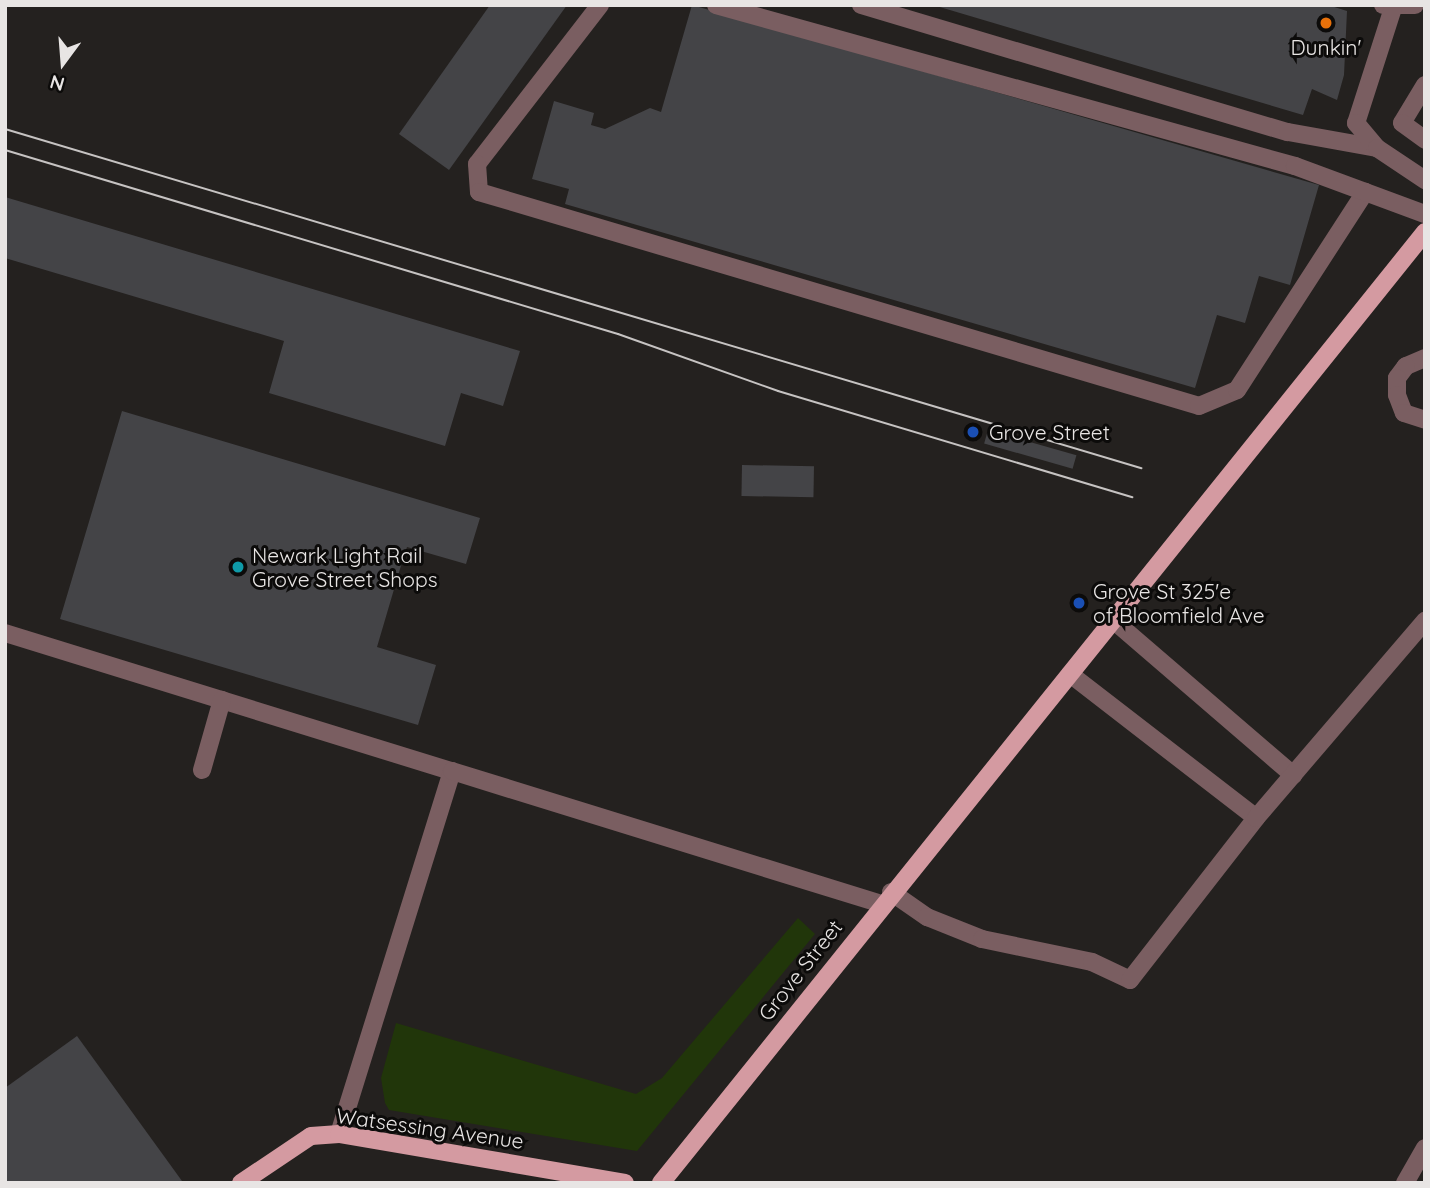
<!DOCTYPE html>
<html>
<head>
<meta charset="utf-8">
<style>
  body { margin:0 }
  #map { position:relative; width:1430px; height:1188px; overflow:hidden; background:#24211f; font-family:Quicksand,sans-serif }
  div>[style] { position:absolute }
  .green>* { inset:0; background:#21360a }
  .building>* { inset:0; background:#444447; transform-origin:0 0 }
  .minor>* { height:18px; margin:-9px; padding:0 9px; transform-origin:9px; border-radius:9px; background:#7a5e61 }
  .major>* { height:18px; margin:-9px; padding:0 9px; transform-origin:9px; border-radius:9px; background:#d49aa1 }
  .tram>* { height:2px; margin:-1px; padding:0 1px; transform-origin:1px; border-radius:1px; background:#c6c3c2 }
  .dots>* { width:19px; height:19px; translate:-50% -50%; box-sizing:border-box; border:4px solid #0c0b0a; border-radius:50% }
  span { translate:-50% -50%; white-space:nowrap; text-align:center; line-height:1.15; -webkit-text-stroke:6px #0c0b0a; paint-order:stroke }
  .poi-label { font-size:21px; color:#e8e5e4 }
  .left { translate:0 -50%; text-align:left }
  .street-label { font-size:21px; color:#e8e5e4 }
  .frame { position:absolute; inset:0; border:7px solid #e8e5e4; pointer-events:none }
  .north { position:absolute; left:28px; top:28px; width:70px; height:70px; -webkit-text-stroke:5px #0c0b0a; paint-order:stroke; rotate:196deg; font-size:19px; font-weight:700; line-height:28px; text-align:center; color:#e8e5e4 }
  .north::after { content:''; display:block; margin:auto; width:24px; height:32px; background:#e8e5e4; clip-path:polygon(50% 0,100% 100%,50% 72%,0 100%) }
</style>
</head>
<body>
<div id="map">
  <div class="green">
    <i style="clip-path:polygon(798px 918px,815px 934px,637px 1151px,389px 1110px,385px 1103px,381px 1078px,396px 1023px,636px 1094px,662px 1078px)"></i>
  </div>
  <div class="building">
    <i style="clip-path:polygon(490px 5px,567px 5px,449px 170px,399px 134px)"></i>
    <i style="clip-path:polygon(692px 5px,1319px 185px,1290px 285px,1259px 276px,1245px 323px,1217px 315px,1195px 388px,565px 204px,569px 189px,532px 179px,554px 101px,594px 113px,591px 125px,605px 129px,650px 108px,661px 112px)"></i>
    <i style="clip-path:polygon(933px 5px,1328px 5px,1347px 11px,1344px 75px,1337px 100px,1312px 89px,1303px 115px)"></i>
    <i style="clip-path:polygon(5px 197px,520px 351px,503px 406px,461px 393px,445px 446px,269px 393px,284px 341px,5px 258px)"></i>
    <i style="clip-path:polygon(122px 411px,480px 518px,466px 564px,407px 547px,400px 569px,377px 647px,436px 665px,418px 725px,60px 619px)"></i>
    <i style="left:988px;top:430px;width:92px;height:14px;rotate:16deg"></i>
    <i style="left:742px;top:465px;width:72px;height:31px;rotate:1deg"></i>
    <i style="clip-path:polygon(77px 1036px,182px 1181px,179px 1183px,5px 1183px,5px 1088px)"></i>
  </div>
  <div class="minor">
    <i style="left:600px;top:5px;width:201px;rotate:127.7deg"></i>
    <i style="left:477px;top:164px;width:28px;rotate:86deg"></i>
    <i style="left:479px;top:192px;width:751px;rotate:16.55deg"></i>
    <i style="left:1199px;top:406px;width:41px;rotate:-22.8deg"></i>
    <i style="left:1237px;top:390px;width:236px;rotate:-57.1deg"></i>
    <i style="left:716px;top:5px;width:601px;rotate:15.54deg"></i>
    <i style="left:1295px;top:166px;width:139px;rotate:20.3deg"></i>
    <i style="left:861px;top:5px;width:445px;rotate:16.6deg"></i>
    <i style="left:1288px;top:132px;width:90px;rotate:10.2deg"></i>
    <i style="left:1383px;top:5px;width:32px"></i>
    <i style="left:1393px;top:8px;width:121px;rotate:107.8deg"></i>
    <i style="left:1356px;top:123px;width:33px;rotate:50deg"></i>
    <i style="left:1377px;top:148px;width:58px;rotate:33.7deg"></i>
    <i style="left:1425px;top:85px;width:44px;rotate:121.2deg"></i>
    <i style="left:1402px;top:123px;width:29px;rotate:36deg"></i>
    <i style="left:1425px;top:358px;width:21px;rotate:157deg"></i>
    <i style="left:1406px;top:366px;width:15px;rotate:127deg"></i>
    <i style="left:1397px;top:378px;width:17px;rotate:90deg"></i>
    <i style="left:1397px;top:395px;width:19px;rotate:69deg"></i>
    <i style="left:1404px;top:413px;width:22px;rotate:18deg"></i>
    <i style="left:1113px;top:620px;width:238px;rotate:40.7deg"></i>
    <i style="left:5px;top:633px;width:468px;rotate:17.2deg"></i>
    <i style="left:1070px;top:674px;width:235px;rotate:37.7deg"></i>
    <i style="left:202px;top:770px;width:73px;rotate:-74.1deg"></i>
    <i style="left:891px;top:892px;width:44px;rotate:34.8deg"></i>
    <i style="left:927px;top:917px;width:59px;rotate:21.8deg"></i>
    <i style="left:982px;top:939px;width:112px;rotate:11.8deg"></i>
    <i style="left:1092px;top:962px;width:42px;rotate:25.3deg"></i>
    <i style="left:1130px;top:980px;width:205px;rotate:-52.1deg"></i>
    <i style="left:1256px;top:818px;width:260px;rotate:-49.4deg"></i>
    <i style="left:339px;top:1134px;width:380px;rotate:-72.7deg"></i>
    <i style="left:452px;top:771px;width:449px;rotate:17.2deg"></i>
    <i style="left:1405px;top:1183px;width:40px;rotate:-60.3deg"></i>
  </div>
  <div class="major">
    <i style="left:241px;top:1183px;width:84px;rotate:-33.9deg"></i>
    <i style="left:311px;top:1136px;width:28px;rotate:-4deg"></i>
    <i style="left:339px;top:1134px;width:290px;rotate:9.7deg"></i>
    <i style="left:661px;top:1183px;width:1220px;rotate:-51.22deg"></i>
  </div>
  <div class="tram">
    <i style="left:5px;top:129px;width:1186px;rotate:16.62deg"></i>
    <i style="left:5px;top:150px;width:640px;rotate:16.71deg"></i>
    <i style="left:618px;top:334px;width:170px;rotate:19.6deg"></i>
    <i style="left:778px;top:391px;width:370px;rotate:16.7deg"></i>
  </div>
  <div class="dots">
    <i style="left:1326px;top:23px;background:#e8710a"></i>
    <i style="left:973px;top:432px;background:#1a4fb4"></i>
    <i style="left:238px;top:567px;background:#0f9aa8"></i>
    <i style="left:1079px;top:603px;background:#1a4fb4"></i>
  </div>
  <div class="poi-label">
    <span style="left:1326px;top:47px">Dunkin'</span>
    <span class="left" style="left:989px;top:432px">Grove Street</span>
    <span class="left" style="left:252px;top:567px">Newark Light Rail<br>Grove Street Shops</span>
    <span class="left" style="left:1093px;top:603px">Grove St 325'e<br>of Bloomfield Ave</span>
  </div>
  <div class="street-label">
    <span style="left:800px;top:970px;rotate:-52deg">Grove Street</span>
    <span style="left:430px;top:1128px;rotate:8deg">Watsessing Avenue</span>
  </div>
  <div class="frame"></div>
  <div class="north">N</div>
</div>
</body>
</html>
